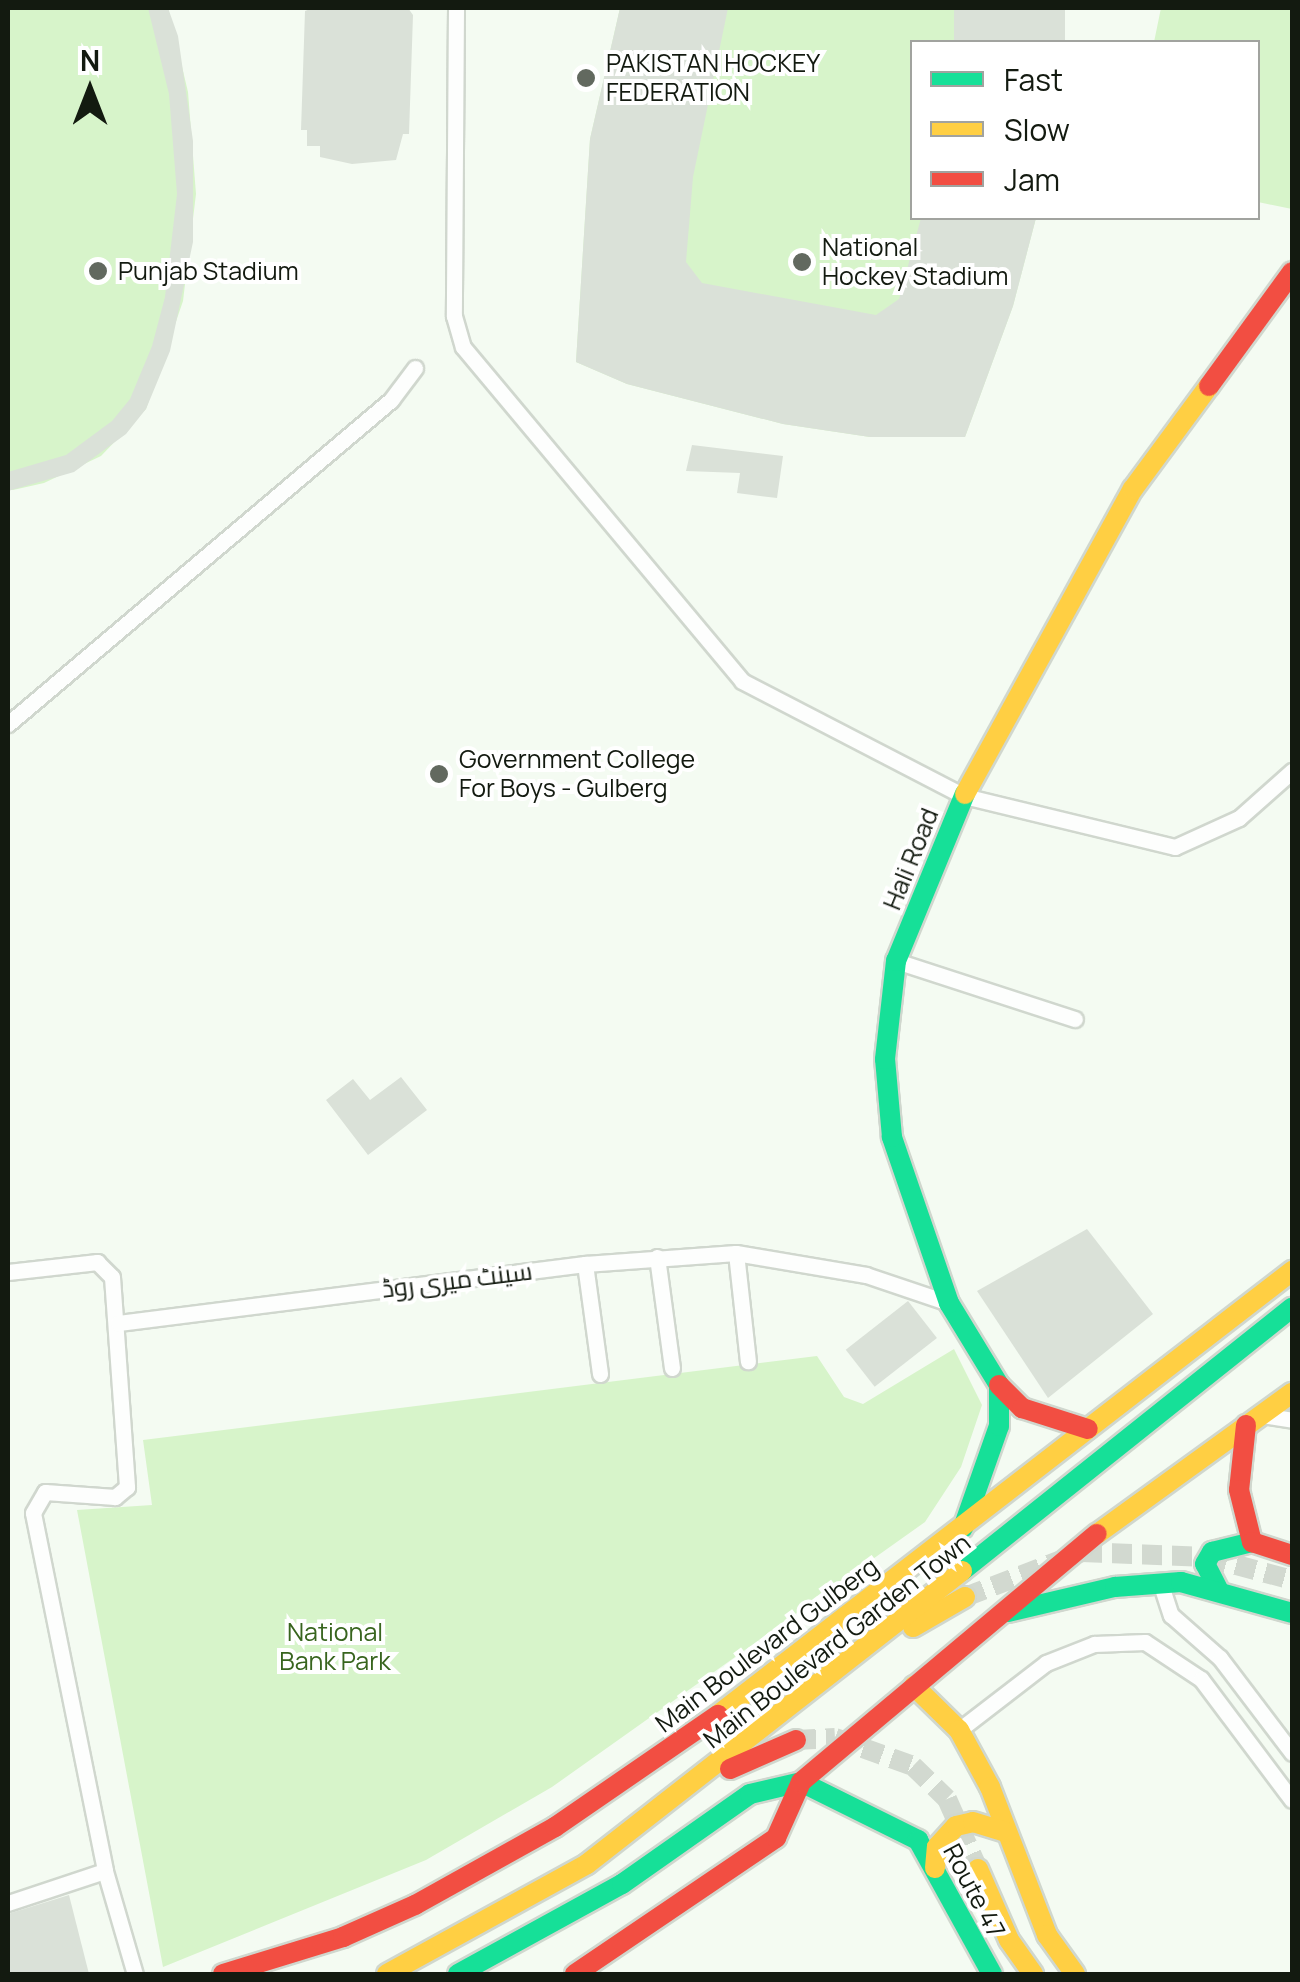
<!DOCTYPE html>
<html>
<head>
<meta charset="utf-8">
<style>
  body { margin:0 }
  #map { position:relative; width:1300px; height:1982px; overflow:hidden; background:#f4fbf2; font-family:Manrope,Cairo,sans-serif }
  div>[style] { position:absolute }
  .green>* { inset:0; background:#d7f4ca }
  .building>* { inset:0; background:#dae1d8; transform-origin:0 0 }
  .secondary-tunnel>* { height:20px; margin-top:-10px; transform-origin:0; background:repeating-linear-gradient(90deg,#d2d9d0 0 20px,transparent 0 30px) }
  .roads { filter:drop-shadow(2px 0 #d0d7ce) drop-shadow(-2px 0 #d0d7ce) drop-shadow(0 2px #d0d7ce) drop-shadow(0 -2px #d0d7ce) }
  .street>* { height:15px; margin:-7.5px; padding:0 7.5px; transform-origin:7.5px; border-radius:7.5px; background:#fdfefd }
  .fast>* { height:20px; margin:-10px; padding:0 10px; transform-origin:10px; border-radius:10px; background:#16e098 }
  .slow>* { height:20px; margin:-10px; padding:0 10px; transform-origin:10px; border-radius:10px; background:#ffcf43 }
  .jam>* { height:20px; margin:-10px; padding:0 10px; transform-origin:10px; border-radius:10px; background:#f24e42 }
  .dots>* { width:28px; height:28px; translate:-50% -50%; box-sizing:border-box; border:5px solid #fff; border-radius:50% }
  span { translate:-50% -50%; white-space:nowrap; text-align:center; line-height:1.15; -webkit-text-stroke:8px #fff; paint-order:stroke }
  .poi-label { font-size:25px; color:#131a10 }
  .left { translate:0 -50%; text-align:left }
  .street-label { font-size:25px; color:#131a10 }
  .park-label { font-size:25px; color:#38651e }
  .frame { position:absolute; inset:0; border:10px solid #131a10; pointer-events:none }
  .legend { position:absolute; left:910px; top:40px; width:350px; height:180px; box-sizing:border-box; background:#fff; border:2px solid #a1a39f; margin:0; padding:12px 18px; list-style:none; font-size:30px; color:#131a10 }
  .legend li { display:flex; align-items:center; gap:20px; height:50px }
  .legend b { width:50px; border:2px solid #a1a39f }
  .north { position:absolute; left:40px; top:40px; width:100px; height:100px; -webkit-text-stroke:8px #fff; paint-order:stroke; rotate:0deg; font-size:28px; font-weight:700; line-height:40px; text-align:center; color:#131a10 }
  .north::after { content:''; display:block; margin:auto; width:35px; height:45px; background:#131a10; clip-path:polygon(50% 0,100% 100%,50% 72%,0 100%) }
</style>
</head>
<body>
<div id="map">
  <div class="green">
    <i style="clip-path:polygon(8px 8px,168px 8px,188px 92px,196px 194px,183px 301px,146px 409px,101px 456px,44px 483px,13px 490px,8px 489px)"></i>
    <i style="clip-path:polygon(620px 8px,1065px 8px,1063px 42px,912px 42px,912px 218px,1036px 218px,1013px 306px,965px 437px,870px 437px,783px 424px,627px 384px,576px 362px,590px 139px)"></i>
    <i style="clip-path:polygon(1161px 8px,1292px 8px,1292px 209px,1258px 202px,1258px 42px,1154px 42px)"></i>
    <i style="clip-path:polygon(954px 1349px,982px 1405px,961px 1467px,925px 1522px,552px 1787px,426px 1860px,163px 1967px,77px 1510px,152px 1505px,143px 1440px,817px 1356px,844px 1397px,863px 1404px)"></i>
  </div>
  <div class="building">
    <i style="clip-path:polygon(148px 8px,168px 8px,178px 36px,193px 141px,193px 242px,170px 351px,146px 409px,126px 434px,74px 472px,8px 491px,8px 472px,66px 455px,112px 421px,130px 399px,152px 346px,165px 297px,177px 194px,169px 94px)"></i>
    <i style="clip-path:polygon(313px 8px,408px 8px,413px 15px,409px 134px,403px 134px,396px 160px,352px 164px,320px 157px,320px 146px,307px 146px,307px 130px,301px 130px,305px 11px)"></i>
    <i style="clip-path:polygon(620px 8px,728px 8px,693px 177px,686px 262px,702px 283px,876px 315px,899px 299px,921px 218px,1036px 218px,1013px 306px,965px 437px,870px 437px,783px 424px,627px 384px,576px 362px,590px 139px)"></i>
    <i style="left:954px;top:8px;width:111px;height:34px"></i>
    <i style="clip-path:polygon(692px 445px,783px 456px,777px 498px,737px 493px,740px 473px,686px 471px)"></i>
    <i style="clip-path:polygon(401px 1077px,427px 1110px,368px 1155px,326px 1100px,353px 1079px,370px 1100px)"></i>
    <i style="clip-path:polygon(1087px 1229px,1153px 1314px,1048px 1398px,977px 1291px)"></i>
    <i style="left:908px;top:1301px;width:47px;height:79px;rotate:52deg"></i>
    <i style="clip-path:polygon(69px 1895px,89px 1974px,8px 1974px,8px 1914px)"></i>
  </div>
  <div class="secondary-tunnel">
    <i style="left:965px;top:1597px;width:125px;rotate:-21deg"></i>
    <i style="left:1082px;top:1552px;width:125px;rotate:2.3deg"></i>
    <i style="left:1207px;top:1557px;width:88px;rotate:15.1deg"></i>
    <i style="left:796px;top:1740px;width:39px;rotate:-3deg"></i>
    <i style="left:835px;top:1738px;width:83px;rotate:19.7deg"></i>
    <i style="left:913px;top:1766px;width:47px;rotate:44.1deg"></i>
    <i style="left:947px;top:1799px;width:77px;rotate:66.1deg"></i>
  </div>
  <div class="roads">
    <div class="street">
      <i style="left:456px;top:8px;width:308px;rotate:90.4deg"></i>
      <i style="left:454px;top:316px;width:32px;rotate:74deg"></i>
      <i style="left:463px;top:347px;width:435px;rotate:50.1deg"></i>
      <i style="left:742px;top:681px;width:250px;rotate:27.4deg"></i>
      <i style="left:964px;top:796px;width:217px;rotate:13.6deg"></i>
      <i style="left:1175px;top:847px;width:70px;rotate:-24.4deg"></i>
      <i style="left:1239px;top:818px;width:71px;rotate:-41.6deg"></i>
      <i style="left:8px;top:724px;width:502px;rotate:-40.23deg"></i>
      <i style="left:391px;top:400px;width:40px;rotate:-53deg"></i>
      <i style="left:896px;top:961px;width:188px;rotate:18deg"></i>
      <i style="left:736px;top:1253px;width:109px;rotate:83.7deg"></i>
      <i style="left:657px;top:1257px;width:112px;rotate:82.3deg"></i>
      <i style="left:585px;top:1264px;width:111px;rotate:82.2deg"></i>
      <i style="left:8px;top:1272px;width:90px;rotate:-6.4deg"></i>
      <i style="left:97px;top:1262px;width:21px;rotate:45deg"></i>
      <i style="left:112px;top:1277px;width:211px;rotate:85.9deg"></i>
      <i style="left:127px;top:1487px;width:16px;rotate:140deg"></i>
      <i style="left:115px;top:1497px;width:70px;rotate:-175.9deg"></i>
      <i style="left:45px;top:1492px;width:24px;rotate:120deg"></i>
      <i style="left:33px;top:1513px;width:365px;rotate:78.6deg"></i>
      <i style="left:105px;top:1871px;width:107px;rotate:73.8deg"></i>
      <i style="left:118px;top:1323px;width:471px;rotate:-7.2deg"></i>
      <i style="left:585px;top:1264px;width:151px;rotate:-4.2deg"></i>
      <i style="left:736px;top:1253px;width:132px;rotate:9.6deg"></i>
      <i style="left:866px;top:1275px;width:88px;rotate:18.6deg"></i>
      <i style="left:1262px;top:1415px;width:30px;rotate:9deg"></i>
      <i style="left:1160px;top:1582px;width:35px;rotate:72deg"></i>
      <i style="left:1171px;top:1615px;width:65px;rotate:41.3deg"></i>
      <i style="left:1220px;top:1658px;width:119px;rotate:52.8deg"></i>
      <i style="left:959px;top:1730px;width:110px;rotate:-37.6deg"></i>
      <i style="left:1046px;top:1663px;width:52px;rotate:-21.6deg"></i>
      <i style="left:1094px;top:1644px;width:51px;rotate:-2.2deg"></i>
      <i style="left:1145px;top:1642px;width:67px;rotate:33.5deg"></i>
      <i style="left:1201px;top:1679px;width:151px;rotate:53.1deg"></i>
      <i style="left:8px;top:1903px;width:102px;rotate:-18.3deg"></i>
    </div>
    <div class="fast">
      <i style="left:963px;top:1528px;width:108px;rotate:-70.6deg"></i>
      <i style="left:999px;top:1426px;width:41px;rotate:-90deg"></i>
      <i style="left:999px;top:1385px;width:96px;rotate:-121.4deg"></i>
      <i style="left:949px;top:1303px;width:176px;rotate:-109deg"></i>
      <i style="left:892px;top:1137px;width:78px;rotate:-95.1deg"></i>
      <i style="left:885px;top:1059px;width:99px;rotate:-83.6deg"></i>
      <i style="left:896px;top:961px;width:181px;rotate:-67.6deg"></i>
      <i style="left:962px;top:1571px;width:422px;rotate:-38.6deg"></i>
      <i style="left:1218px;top:1589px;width:28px;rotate:-117deg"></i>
      <i style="left:1205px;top:1564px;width:14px;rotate:-60deg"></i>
      <i style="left:1212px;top:1552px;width:41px;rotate:-14deg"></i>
      <i style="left:1008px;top:1612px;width:110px;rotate:-13.2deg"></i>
      <i style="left:1115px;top:1587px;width:66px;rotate:-4.3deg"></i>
      <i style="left:1181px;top:1582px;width:115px;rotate:15.6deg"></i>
      <i style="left:458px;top:1974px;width:187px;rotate:-28.8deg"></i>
      <i style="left:622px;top:1884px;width:156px;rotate:-35.1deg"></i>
      <i style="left:750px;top:1794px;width:52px;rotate:-13.2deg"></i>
      <i style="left:801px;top:1782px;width:131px;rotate:26.4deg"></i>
      <i style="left:918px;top:1840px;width:153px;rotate:61.1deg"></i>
    </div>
    <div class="slow">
      <i style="left:965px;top:794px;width:348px;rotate:-61.2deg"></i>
      <i style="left:1133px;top:489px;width:128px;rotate:-53.6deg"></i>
      <i style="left:1097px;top:1534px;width:241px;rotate:-35.9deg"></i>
      <i style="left:913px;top:1627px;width:60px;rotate:-30deg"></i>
      <i style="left:914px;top:1686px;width:63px;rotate:44.4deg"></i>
      <i style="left:959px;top:1730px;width:65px;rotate:61.5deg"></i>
      <i style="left:990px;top:1787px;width:159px;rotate:68.9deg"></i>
      <i style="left:1047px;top:1935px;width:48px;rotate:54.3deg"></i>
      <i style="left:718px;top:1715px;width:726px;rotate:-37.72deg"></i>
      <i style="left:935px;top:1868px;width:21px;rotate:-85deg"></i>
      <i style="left:937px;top:1847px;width:28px;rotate:-48deg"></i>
      <i style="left:956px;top:1826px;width:17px;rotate:-13deg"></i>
      <i style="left:973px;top:1822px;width:34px;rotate:17deg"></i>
      <i style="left:978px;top:1869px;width:77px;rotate:66.4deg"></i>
      <i style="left:1009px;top:1940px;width:42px;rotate:54.8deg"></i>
      <i style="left:387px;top:1974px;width:228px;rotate:-28.8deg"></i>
      <i style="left:587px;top:1864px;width:476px;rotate:-38deg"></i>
    </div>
    <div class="jam">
      <i style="left:1209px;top:386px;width:141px;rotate:-53.9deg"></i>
      <i style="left:999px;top:1385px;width:33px;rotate:45deg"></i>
      <i style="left:1022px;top:1408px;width:69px;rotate:17.7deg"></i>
      <i style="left:1246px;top:1425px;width:65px;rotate:96.1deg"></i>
      <i style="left:1239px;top:1490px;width:54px;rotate:76deg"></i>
      <i style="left:1252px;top:1542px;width:42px;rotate:18deg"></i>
      <i style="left:730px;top:1769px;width:72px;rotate:-23.7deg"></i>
      <i style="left:223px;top:1974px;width:126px;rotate:-17.1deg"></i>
      <i style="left:343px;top:1937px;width:79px;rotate:-24deg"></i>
      <i style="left:415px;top:1905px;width:160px;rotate:-29.1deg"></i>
      <i style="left:555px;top:1827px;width:198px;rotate:-34.5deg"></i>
      <i style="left:575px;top:1974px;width:243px;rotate:-34.1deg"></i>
      <i style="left:776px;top:1838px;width:61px;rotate:-65.9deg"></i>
      <i style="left:801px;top:1782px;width:386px;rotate:-40deg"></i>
    </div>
  </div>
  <div class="dots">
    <i style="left:586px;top:78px;background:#62695f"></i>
    <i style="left:802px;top:262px;background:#62695f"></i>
    <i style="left:98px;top:271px;background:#62695f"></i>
    <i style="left:439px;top:774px;background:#62695f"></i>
  </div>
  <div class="poi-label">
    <span class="left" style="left:606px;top:78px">PAKISTAN HOCKEY<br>FEDERATION</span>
    <span class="left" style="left:822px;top:262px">National<br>Hockey Stadium</span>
    <span class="left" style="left:118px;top:271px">Punjab Stadium</span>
    <span class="left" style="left:459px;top:774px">Government College<br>For Boys - Gulberg</span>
  </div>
  <div class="street-label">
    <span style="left:911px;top:859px;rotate:-68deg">Hali Road</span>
    <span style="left:457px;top:1280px;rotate:-7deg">سینٹ میری روڈ</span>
    <span style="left:837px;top:1641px;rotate:-38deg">Main Boulevard Garden Town</span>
    <span style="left:767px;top:1645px;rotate:-37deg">Main Boulevard Gulberg</span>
    <span style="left:974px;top:1891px;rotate:62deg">Route 47</span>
  </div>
  <div class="park-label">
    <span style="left:335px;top:1647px">National<br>Bank Park</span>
  </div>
  <div class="frame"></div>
  <ul class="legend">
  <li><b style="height:12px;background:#16e098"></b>Fast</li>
  <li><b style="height:12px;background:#ffcf43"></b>Slow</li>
  <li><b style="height:12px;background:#f24e42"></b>Jam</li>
  </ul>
  <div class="north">N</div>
</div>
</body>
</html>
